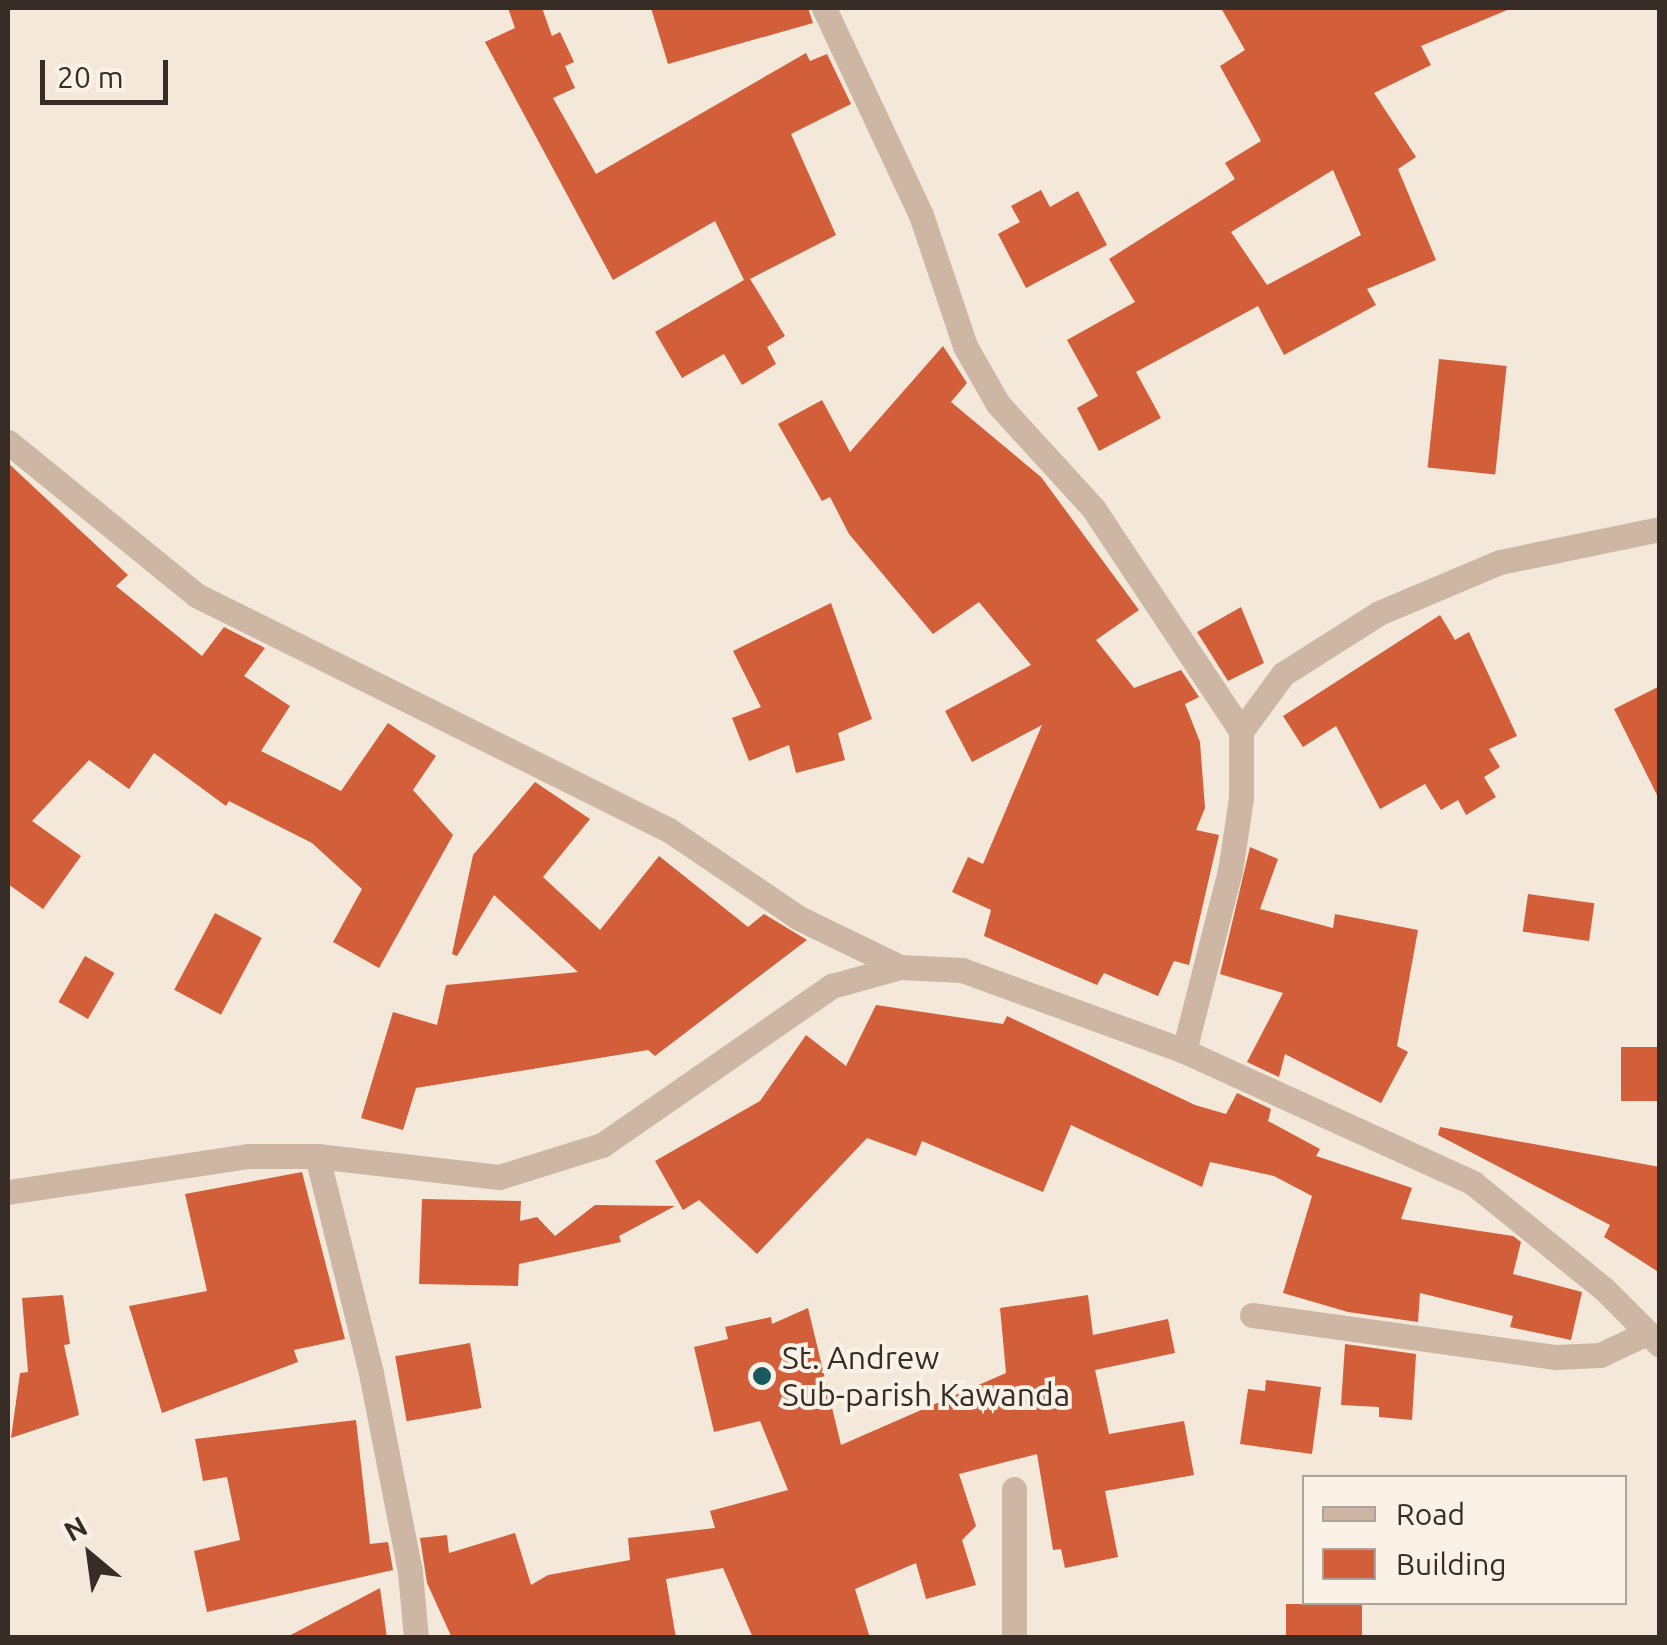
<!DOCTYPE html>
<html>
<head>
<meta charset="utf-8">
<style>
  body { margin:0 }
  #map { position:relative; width:1667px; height:1645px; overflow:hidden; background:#f4e8da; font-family:Ubuntu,sans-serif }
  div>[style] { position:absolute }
  .building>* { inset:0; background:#d25f3a; transform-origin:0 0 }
  .minor>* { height:25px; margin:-12.5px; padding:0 12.5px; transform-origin:12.5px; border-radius:12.5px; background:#cdb7a4 }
  .dots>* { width:28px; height:28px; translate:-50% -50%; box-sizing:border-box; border:5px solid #fbf2e7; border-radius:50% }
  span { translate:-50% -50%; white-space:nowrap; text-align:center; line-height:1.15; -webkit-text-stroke:8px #fbf2e7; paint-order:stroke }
  .poi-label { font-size:32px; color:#382c27 }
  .left { translate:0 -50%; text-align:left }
  .frame { position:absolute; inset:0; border:10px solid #382c27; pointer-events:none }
  .legend { position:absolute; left:1302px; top:1475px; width:325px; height:130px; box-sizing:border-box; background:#fbf2e7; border:2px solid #ada39a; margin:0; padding:12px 18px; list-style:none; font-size:30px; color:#382c27 }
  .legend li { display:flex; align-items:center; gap:20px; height:50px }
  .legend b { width:50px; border:2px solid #ada39a }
  .north { position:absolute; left:40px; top:1505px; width:100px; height:100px; -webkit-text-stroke:8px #fbf2e7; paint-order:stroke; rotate:331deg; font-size:28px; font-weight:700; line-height:40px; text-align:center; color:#382c27 }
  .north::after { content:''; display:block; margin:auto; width:35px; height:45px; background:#382c27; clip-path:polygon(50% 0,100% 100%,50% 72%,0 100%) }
  .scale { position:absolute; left:40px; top:60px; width:128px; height:45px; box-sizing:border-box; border:5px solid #382c27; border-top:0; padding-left:12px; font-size:30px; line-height:35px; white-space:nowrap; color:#382c27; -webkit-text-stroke:8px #fbf2e7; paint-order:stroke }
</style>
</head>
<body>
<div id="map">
  <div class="building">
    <i style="clip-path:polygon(508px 8px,542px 8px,552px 36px,560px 32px,574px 62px,565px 66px,575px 88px,553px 98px,596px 174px,806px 53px,810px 61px,827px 54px,851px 104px,791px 134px,836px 235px,750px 279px,785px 336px,767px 347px,776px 364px,742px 385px,724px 354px,682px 378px,655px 332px,744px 280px,715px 221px,613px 280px,485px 42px,515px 28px)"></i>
    <i style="clip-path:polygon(651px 8px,808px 8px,813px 23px,668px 64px)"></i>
    <i style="clip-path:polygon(evenodd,1221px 8px,1512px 8px,1421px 46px,1431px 65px,1374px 93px,1416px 157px,1398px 169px,1436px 260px,1367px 289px,1376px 305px,1284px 355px,1258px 306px,1136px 372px,1161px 418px,1099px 451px,1077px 408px,1098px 396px,1067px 340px,1135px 302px,1109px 259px,1235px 179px,1225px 163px,1261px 141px,1220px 66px,1245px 50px,1221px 8px,1333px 170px,1361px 235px,1267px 285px,1231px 232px,1333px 170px)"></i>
    <i style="clip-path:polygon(1041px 190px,1050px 207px,1078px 191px,1107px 245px,1026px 288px,998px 234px,1020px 222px,1011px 206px)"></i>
    <i style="clip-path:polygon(943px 346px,967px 383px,951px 402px,1041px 477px,1139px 610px,1096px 640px,1134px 688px,1181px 670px,1199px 697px,1185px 704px,1200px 742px,1205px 808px,1196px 830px,1219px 835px,1189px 965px,1174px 961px,1158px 996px,1104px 973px,1097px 985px,984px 936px,991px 910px,952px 892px,968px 857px,983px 864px,1042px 725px,972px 762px,945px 711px,1031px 665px,979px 602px,933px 634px,849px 534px,830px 497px,822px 501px,778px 424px,822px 400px,850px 452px)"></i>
    <i style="left:1439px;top:359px;width:68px;height:109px;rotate:6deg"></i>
    <i style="clip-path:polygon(8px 463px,128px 575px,116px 586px,202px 656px,224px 627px,265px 648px,244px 676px,290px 706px,261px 751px,341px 791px,388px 723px,436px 756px,413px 790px,453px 835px,379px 968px,333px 942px,362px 889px,312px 843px,229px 801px,226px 806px,154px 753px,129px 789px,89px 760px,32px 821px,81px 856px,43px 909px,8px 884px)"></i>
    <i style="clip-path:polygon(831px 603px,872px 719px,838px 733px,845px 760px,796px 773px,789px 745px,749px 761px,732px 718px,761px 707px,733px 651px)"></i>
    <i style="clip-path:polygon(1241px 607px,1264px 663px,1228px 681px,1197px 632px)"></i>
    <i style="clip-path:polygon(1440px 615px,1455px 640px,1469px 632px,1517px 736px,1489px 749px,1500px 767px,1484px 777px,1496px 797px,1466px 815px,1458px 800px,1441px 810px,1425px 784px,1380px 809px,1336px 726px,1303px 747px,1283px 716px)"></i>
    <i style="clip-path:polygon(1660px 686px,1660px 801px,1614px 709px)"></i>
    <i style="clip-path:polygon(535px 782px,590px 819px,543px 877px,600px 930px,659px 856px,748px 927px,764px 914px,807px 940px,655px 1056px,648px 1050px,416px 1088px,403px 1130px,361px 1118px,393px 1012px,437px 1025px,446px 985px,578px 972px,494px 895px,457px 956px,452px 954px,473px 855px)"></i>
    <i style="clip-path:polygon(1250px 847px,1278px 859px,1260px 909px,1333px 928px,1335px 914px,1418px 930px,1397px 1046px,1408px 1052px,1381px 1103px,1285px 1054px,1279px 1077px,1247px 1062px,1283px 993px,1220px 974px)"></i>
    <i style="left:1528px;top:894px;width:67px;height:38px;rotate:8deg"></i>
    <i style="left:215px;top:913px;width:53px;height:87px;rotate:28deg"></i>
    <i style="left:85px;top:956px;width:34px;height:53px;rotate:30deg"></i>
    <i style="clip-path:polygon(876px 1005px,1003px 1024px,1007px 1016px,1195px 1105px,1226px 1114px,1237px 1093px,1271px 1109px,1268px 1121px,1320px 1149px,1316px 1156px,1412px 1188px,1401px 1219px,1513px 1236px,1521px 1242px,1513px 1274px,1582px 1292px,1571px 1340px,1510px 1327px,1513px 1316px,1420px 1293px,1418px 1322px,1348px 1312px,1283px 1293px,1312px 1196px,1274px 1176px,1210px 1162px,1202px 1187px,1071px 1125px,1043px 1192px,922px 1141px,916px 1156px,867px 1138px,757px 1254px,699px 1200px,683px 1210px,655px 1161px,760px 1101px,806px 1035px,846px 1066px)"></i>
    <i style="left:1660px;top:1047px;width:54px;height:39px;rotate:90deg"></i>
    <i style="clip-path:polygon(1440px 1127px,1660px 1167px,1660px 1273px,1604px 1237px,1610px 1225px,1438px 1135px)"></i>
    <i style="clip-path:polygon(302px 1172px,345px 1339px,294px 1350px,298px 1362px,162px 1413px,129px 1306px,207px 1291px,185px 1194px)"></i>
    <i style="clip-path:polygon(422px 1199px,521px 1201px,520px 1221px,537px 1217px,555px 1236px,595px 1205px,675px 1206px,619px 1236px,621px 1242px,519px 1264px,518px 1286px,419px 1284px)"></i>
    <i style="clip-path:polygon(63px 1295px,70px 1344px,64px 1345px,79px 1415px,11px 1438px,20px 1373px,28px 1372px,22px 1298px)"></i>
    <i style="clip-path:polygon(1088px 1295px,1093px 1335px,1168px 1319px,1175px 1353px,1095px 1370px,1109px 1434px,1184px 1421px,1194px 1475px,1105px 1491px,1118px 1557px,1065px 1568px,1061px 1549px,1053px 1550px,1037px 1454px,959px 1474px,976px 1526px,962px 1540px,976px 1585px,926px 1599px,916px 1563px,855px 1589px,870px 1638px,753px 1638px,723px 1568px,666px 1579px,676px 1638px,452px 1638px,427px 1583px,420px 1538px,447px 1535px,449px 1553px,515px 1533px,531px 1585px,548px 1575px,630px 1560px,628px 1538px,715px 1528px,710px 1511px,788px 1490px,760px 1421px,714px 1432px,694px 1347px,728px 1339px,725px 1327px,771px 1317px,772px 1324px,808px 1308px,841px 1445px,1006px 1373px,1000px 1308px)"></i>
    <i style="left:470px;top:1343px;width:66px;height:76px;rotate:80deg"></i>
    <i style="clip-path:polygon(1345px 1344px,1416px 1354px,1412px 1420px,1379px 1417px,1379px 1407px,1341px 1405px)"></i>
    <i style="clip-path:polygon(1266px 1380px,1321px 1387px,1312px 1454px,1240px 1444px,1248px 1389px,1265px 1391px)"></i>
    <i style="clip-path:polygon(356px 1420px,370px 1544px,388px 1542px,393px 1570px,207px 1612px,194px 1551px,240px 1540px,227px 1477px,203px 1481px,195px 1439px)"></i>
    <i style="clip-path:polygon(380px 1588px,387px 1638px,285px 1638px)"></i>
    <i style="left:1286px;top:1604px;width:76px;height:34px"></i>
  </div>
  <div class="minor">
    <i style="left:824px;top:8px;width:229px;rotate:64.9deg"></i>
    <i style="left:921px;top:215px;width:138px;rotate:71.4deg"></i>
    <i style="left:965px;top:346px;width:67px;rotate:60.4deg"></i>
    <i style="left:998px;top:404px;width:141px;rotate:47.6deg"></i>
    <i style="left:1093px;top:508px;width:268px;rotate:56.4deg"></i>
    <i style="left:8px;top:442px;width:242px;rotate:39.1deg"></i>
    <i style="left:196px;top:595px;width:528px;rotate:26.42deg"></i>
    <i style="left:669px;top:830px;width:157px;rotate:34.1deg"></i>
    <i style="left:799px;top:918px;width:112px;rotate:25.9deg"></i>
    <i style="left:1184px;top:1051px;width:186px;rotate:-75.7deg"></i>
    <i style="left:1230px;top:871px;width:74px;rotate:-81.4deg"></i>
    <i style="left:1241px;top:798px;width:67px;rotate:-90deg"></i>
    <i style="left:1241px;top:731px;width:71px;rotate:-53.6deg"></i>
    <i style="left:1283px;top:674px;width:114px;rotate:-32.4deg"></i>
    <i style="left:1379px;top:613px;width:131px;rotate:-22.9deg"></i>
    <i style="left:1500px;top:562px;width:163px;rotate:-11.7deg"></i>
    <i style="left:317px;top:1156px;width:224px;rotate:76deg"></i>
    <i style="left:371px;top:1373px;width:203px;rotate:78.9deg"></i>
    <i style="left:410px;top:1572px;width:66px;rotate:84.8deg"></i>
    <i style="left:8px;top:1192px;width:244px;rotate:-8.5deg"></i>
    <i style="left:249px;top:1156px;width:68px"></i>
    <i style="left:317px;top:1156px;width:183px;rotate:6.6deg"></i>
    <i style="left:499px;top:1177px;width:108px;rotate:-17.3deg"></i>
    <i style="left:602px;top:1145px;width:280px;rotate:-34.7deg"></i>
    <i style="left:832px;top:986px;width:71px;rotate:-15.6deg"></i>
    <i style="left:900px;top:967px;width:62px;rotate:2.8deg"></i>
    <i style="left:962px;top:970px;width:236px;rotate:20deg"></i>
    <i style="left:1184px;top:1051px;width:318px;rotate:24.5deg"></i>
    <i style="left:1473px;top:1183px;width:169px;rotate:39deg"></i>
    <i style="left:1604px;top:1289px;width:79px;rotate:45deg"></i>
    <i style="left:1252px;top:1315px;width:307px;rotate:7.9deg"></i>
    <i style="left:1556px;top:1357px;width:44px;rotate:-2.6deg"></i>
    <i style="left:1600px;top:1355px;width:52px;rotate:-25.1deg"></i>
    <i style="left:1014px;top:1638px;width:149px;rotate:-90deg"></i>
  </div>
  <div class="dots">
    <i style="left:762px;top:1376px;background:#18595e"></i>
  </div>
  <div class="poi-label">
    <span class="left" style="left:782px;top:1376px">St. Andrew<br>Sub-parish Kawanda</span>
  </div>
  <div class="frame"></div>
  <ul class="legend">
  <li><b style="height:12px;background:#cdb7a4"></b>Road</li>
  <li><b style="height:28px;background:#d25f3a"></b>Building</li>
  </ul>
  <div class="north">N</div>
  <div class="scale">20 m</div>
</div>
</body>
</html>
